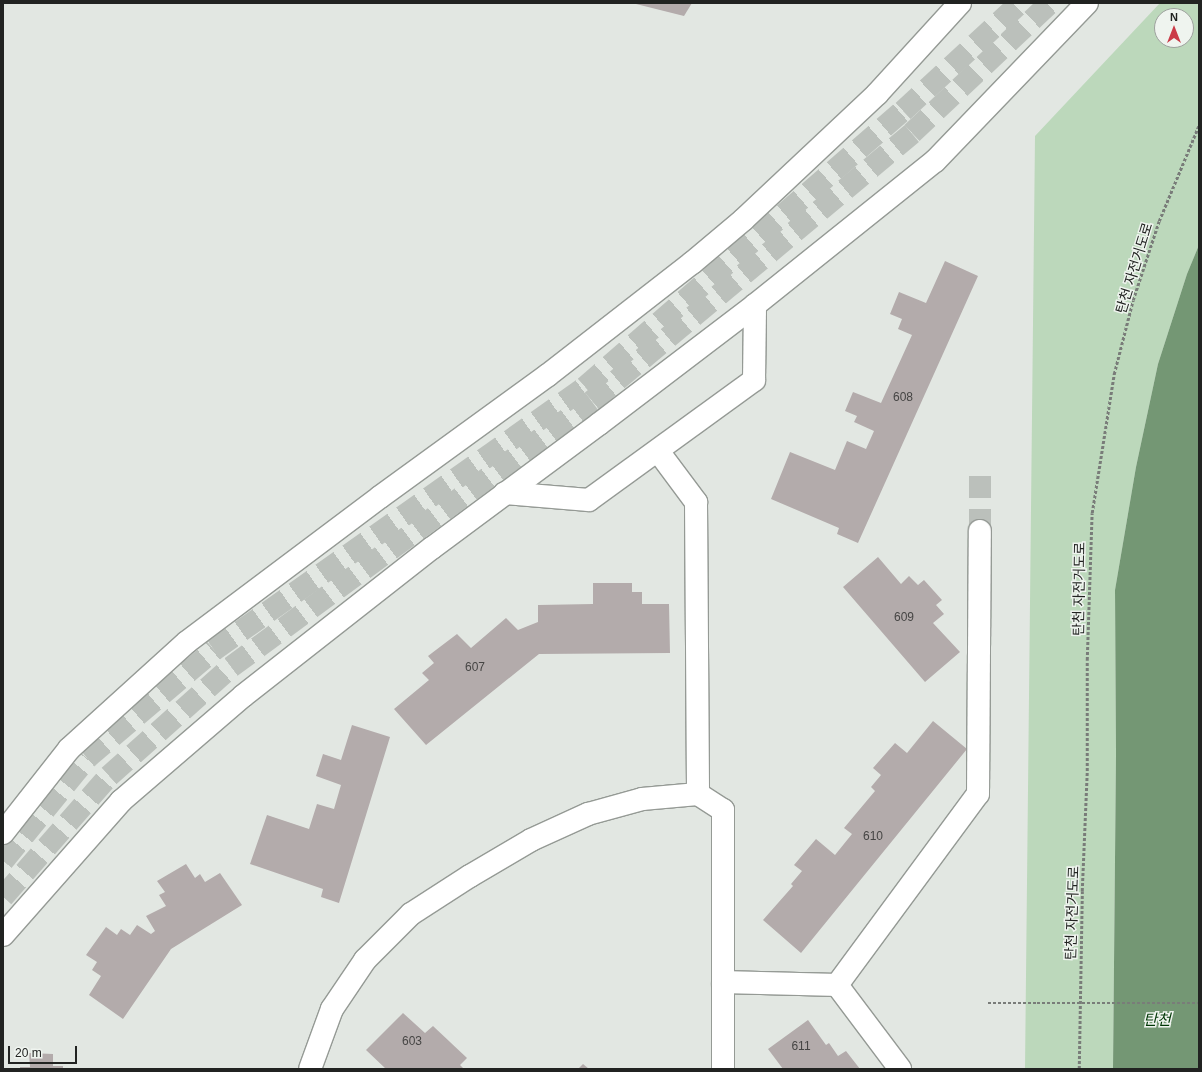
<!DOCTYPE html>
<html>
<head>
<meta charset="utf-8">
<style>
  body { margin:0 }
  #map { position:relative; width:1202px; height:1072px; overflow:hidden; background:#e2e7e2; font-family:Helvetica,"Noto Sans KR",sans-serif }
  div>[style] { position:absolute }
  .green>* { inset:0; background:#bcd8bb }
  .water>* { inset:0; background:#749774 }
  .building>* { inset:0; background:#b3abab }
  .minor-tunnel>* { height:22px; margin-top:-11px; transform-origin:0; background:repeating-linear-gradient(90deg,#bbc0bb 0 22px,transparent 0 33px) }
  .highway-tunnel>* { height:22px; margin-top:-11px; transform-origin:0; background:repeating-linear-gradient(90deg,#bbc0bb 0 22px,transparent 0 33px) }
  .path>* { height:2.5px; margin-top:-1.25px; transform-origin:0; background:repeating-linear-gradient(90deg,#797c79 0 3px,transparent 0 5px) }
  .roads { filter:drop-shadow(1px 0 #959a95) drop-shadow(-1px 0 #959a95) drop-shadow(0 1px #959a95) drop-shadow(0 -1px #959a95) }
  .minor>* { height:22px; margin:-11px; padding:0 11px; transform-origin:11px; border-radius:11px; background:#fff }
  .highway>* { height:22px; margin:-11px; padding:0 11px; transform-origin:11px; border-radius:11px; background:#fff }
  .path-bridge>* { height:2.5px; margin-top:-1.25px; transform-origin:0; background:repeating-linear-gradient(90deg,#797c79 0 3px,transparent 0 5px) }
  span { translate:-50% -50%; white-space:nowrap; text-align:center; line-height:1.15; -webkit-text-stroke:3px #eff4ef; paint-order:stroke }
  .number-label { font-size:12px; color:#464544 }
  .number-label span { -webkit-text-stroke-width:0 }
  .street-label { font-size:14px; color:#212321 }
  .water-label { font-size:15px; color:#003706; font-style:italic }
  .frame { position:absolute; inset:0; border:4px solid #212321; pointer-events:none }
  .north { position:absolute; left:1154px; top:8px; width:40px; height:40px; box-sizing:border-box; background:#eff4ef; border:1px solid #9da09d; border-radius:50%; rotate:0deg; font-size:11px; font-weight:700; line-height:16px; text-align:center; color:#212321 }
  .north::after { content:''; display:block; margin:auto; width:14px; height:18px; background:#cb3b48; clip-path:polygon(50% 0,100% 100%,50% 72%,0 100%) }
  .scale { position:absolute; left:8px; top:1046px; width:69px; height:18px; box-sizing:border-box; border:2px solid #212321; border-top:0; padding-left:5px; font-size:12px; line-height:14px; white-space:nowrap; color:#212321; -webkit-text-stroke:3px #eff4ef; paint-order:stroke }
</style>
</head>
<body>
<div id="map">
  <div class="green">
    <i style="clip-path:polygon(evenodd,1160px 3px,1199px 3px,1199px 245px,1187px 274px,1158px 364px,1136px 467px,1115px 590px,1116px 754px,1113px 1069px,1025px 1069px,1035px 136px,1160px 3px,1162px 16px,1186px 16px,1186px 40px,1162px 40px,1162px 16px)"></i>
  </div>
  <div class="water">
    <i style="clip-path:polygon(1199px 245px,1199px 1069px,1113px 1069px,1116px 754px,1115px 590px,1136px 467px,1158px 364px,1187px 274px)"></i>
  </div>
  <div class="building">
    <i style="clip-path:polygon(632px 3px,692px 3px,684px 16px)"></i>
    <i style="clip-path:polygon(945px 261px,978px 276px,858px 543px,837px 534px,839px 528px,771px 499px,790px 452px,835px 470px,847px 441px,866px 449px,874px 431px,854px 422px,857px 416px,845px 411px,853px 392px,881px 403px,912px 335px,898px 329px,902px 319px,890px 314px,899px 292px,926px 303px)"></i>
    <i style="clip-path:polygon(878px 557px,901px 584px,909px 576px,918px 585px,924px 580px,942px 600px,936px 605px,944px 614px,933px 623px,960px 652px,925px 682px,843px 587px)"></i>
    <i style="clip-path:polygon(593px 583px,632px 583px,632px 592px,642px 592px,642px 604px,669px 604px,670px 653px,539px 654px,426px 745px,394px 709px,429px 680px,422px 673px,434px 663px,428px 656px,457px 634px,471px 648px,506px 618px,518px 630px,538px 622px,538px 605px,593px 604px)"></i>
    <i style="clip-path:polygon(933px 721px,967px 749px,801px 953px,763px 920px,793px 886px,791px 884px,802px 871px,794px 865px,816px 839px,835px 855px,852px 834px,844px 828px,875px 791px,871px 787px,881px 775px,873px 768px,895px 743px,907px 753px)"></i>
    <i style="clip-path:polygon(352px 725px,390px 737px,339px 903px,321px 897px,323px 889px,250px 864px,267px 815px,309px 829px,317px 804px,334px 809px,341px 785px,316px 776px,323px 754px,341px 760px)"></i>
    <i style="clip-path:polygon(186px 864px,195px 878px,200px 874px,205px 882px,220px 873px,242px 905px,171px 949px,123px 1019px,89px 995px,101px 976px,92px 970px,97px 962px,86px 955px,106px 927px,117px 935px,121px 929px,130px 935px,137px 925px,151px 934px,155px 931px,146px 916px,166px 906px,159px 895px,165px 892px,157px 881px)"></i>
    <i style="clip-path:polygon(403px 1013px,425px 1033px,433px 1026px,467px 1058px,460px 1065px,464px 1069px,386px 1069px,366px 1050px)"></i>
    <i style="clip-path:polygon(808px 1020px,826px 1045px,829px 1043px,838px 1056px,846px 1051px,860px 1069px,783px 1069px,768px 1049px)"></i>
    <i style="clip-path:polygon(29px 1053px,53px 1054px,53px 1066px,63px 1066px,63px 1069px,20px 1069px,20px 1067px,30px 1067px)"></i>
    <i style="clip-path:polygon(583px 1064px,589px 1069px,578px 1069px)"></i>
  </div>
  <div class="minor-tunnel">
    <i style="left:980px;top:476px;width:55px;rotate:90deg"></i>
  </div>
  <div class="highway-tunnel">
    <i style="left:3px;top:861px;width:133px;rotate:-50.8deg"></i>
    <i style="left:87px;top:758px;width:167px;rotate:-40.4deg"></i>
    <i style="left:214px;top:650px;width:455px;rotate:-35.3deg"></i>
    <i style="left:585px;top:387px;width:421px;rotate:-41deg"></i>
    <i style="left:903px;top:111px;width:159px;rotate:-42.7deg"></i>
    <i style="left:3px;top:897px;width:161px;rotate:-48.8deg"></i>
    <i style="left:109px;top:776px;width:164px;rotate:-41.8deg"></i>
    <i style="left:231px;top:667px;width:448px;rotate:-36.4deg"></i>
    <i style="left:592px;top:401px;width:417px;rotate:-39.9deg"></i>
    <i style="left:912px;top:133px;width:190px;rotate:-43.3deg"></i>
  </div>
  <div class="path">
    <i style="left:988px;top:1003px;width:49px"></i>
    <i style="left:1079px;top:1069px;width:178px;rotate:-89deg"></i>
    <i style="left:1082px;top:891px;width:120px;rotate:-87.6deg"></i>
    <i style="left:1087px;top:771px;width:111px;rotate:-90deg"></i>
    <i style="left:1087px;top:660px;width:147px;rotate:-88.1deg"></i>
    <i style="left:1092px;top:513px;width:141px;rotate:-81deg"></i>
    <i style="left:1114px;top:374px;width:76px;rotate:-75.6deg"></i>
    <i style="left:1133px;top:300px;width:83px;rotate:-71.8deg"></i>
    <i style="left:1159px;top:221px;width:104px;rotate:-67.4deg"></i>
  </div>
  <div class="roads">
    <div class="minor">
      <i style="left:658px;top:451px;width:64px;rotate:53.3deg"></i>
      <i style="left:696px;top:502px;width:292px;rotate:89.6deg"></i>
      <i style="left:698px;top:794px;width:30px;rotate:33deg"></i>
      <i style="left:723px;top:810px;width:259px;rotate:90deg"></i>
      <i style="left:505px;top:493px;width:84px;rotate:4.8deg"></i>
      <i style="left:589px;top:500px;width:204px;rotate:-36deg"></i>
      <i style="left:754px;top:380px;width:75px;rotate:-89.2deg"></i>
      <i style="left:723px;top:982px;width:114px;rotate:1.5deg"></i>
      <i style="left:837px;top:985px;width:237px;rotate:-53.6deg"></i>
      <i style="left:978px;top:794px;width:263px;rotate:-89.6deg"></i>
      <i style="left:837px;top:985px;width:105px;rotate:53.1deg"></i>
      <i style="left:310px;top:1069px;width:64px;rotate:-69.9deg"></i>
      <i style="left:332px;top:1009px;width:59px;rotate:-56deg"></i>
      <i style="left:365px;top:960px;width:65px;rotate:-45deg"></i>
      <i style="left:411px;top:914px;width:70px;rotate:-32.8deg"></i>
      <i style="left:470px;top:876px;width:71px;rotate:-30.5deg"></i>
      <i style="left:531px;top:840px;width:63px;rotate:-24.5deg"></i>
      <i style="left:588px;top:814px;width:56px;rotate:-15.5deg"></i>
      <i style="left:642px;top:799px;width:56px;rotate:-5.1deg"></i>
    </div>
    <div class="highway">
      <i style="left:3px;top:833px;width:107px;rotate:-51.8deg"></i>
      <i style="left:69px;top:749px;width:159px;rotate:-42.2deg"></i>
      <i style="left:187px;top:642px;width:241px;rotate:-36.9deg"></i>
      <i style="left:380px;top:497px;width:208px;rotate:-36deg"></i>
      <i style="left:548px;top:375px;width:182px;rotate:-37.9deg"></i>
      <i style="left:692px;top:263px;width:67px;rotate:-40.1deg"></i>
      <i style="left:743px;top:220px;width:184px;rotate:-43.2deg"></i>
      <i style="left:877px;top:94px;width:123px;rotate:-47.6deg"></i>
      <i style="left:3px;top:935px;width:179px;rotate:-48.6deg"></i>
      <i style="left:121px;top:801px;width:161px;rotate:-40.7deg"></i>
      <i style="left:243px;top:696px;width:240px;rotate:-38.1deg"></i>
      <i style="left:432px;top:548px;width:208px;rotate:-36.6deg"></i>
      <i style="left:599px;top:424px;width:196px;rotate:-37.3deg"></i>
      <i style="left:755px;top:305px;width:231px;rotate:-38.7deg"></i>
      <i style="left:935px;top:161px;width:219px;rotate:-46.1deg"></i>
    </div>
  </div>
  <div class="path-bridge">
    <i style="left:1037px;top:1003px;width:162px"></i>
  </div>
  <div class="number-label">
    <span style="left:903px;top:398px">608</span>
    <span style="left:904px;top:618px">609</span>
    <span style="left:475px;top:668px">607</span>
    <span style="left:873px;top:837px">610</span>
    <span style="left:412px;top:1042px">603</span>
    <span style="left:801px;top:1047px">611</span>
  </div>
  <div class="street-label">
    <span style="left:1134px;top:268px;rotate:-73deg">탄천 자전거도로</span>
    <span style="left:1079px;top:589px;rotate:-89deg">탄천 자전거도로</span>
    <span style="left:1072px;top:913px;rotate:-88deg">탄천 자전거도로</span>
  </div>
  <div class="water-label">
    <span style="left:1157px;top:1020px">탄천</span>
  </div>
  <div class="frame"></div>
  <div class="north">N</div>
  <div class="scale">20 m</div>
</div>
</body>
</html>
